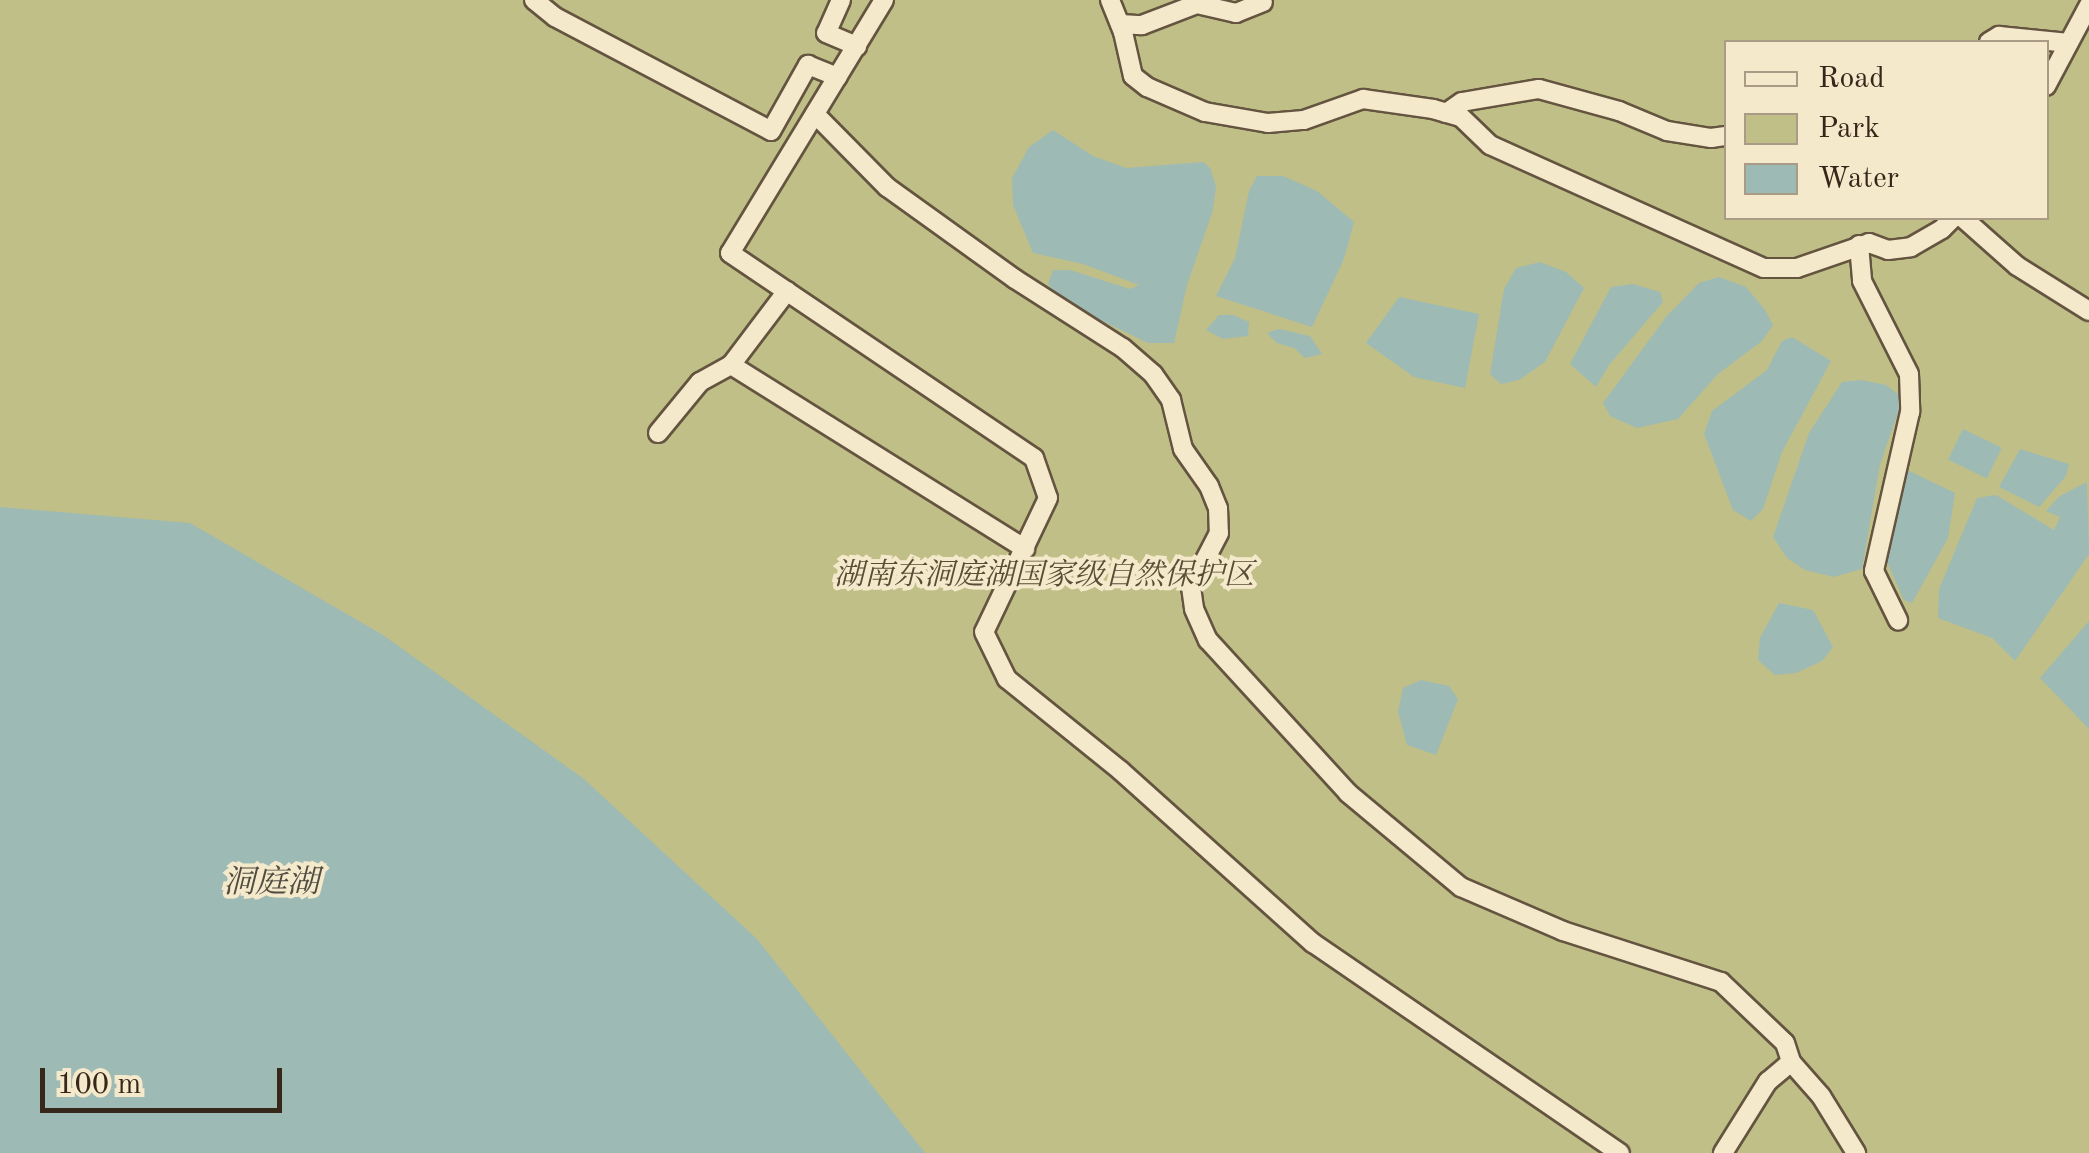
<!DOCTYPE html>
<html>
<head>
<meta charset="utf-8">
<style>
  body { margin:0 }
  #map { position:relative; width:2089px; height:1153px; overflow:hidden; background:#f0ddb0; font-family:"Old Standard TT","Noto Serif SC",serif }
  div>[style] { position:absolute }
  .green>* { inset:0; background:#bfbf87 }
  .water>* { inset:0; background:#9ebab5; transform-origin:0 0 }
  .roads { filter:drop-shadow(2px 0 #645440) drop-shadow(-2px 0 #645440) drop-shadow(0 2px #645440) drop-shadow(0 -2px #645440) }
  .street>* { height:18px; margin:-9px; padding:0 9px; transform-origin:9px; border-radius:9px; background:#f5e9cc }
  span { translate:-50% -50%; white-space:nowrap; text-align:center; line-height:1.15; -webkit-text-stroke:8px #f5e9cc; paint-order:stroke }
  .park-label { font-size:30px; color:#584d35; font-style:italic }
  .water-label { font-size:32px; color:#504c41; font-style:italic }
  .legend { position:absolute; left:1724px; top:40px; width:325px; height:180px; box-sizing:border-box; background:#f5e9cc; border:2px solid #a99b85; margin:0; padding:12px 18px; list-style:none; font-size:30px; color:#36271a }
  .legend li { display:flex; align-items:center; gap:20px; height:50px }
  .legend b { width:50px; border:2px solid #a99b85 }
  .scale { position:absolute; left:40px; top:1068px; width:242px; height:45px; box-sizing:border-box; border:5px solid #36271a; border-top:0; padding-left:12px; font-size:30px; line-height:35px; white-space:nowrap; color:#36271a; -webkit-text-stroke:8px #f5e9cc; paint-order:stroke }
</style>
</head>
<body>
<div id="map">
  <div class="green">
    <i style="clip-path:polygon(evenodd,0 0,2089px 0,2089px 1153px,0 1153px,0 0,1726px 42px,2046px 42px,2046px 218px,1726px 218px,1726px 42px)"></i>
  </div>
  <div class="water">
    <i style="clip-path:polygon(1053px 130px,1093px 156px,1126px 168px,1203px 162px,1210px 168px,1216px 186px,1213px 210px,1187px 285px,1174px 343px,1148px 343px,1061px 301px,1048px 284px,1053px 270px,1070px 270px,1130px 289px,1139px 285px,1083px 264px,1033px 253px,1013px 205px,1012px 178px,1029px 147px)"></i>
    <i style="clip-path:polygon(1257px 176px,1283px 176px,1317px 191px,1354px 222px,1344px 259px,1312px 327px,1216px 296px,1235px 258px,1249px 191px)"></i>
    <i style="clip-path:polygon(1540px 262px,1566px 272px,1584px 288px,1545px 362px,1519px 380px,1501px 384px,1490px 374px,1504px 289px,1516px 268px)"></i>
    <i style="clip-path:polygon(1719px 277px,1746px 287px,1765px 310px,1773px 325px,1762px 341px,1718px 374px,1678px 419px,1637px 428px,1610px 416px,1603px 403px,1666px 317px,1699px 283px)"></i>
    <i style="clip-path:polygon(1633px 284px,1660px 292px,1663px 302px,1609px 365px,1596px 387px,1570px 364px,1611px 287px)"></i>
    <i style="clip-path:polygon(1399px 297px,1479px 314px,1465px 388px,1414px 377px,1366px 343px)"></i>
    <i style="clip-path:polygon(1219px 315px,1233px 315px,1249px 322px,1248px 336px,1223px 339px,1206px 330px)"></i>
    <i style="clip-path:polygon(1279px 329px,1310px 336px,1322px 354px,1305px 358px,1294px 348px,1277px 343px,1267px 333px)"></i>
    <i style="clip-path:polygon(1792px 337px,1831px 361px,1782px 452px,1763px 509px,1751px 521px,1733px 510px,1704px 434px,1712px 411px,1767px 370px,1782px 341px)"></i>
    <i style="clip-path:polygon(1861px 380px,1886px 385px,1903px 398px,1880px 464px,1862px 569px,1834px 577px,1805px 570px,1787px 558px,1773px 537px,1809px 433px,1842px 382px)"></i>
    <i style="left:1963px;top:429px;width:43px;height:34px;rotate:26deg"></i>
    <i style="clip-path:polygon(2020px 449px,2069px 464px,2066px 476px,2039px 507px,1999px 487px)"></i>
    <i style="clip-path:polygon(1905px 469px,1955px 493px,1948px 538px,1912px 603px,1904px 600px,1887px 562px)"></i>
    <i style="clip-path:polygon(2087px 482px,2089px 554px,2015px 661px,1992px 638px,1938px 618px,1939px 589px,1977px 498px,1996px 495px,2054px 530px,2060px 517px,2046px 511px,2060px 496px)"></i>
    <i style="clip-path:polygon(0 507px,190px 523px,383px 635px,584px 779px,757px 939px,925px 1153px,0 1153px)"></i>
    <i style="clip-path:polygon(1779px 603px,1813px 610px,1833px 647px,1822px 661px,1796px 673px,1775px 675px,1758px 660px,1760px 638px)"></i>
    <i style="clip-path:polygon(2089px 621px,2089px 729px,2040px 678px)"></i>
    <i style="clip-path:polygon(1421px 680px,1449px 686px,1458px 699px,1436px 755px,1407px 745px,1398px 712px,1403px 688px)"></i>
  </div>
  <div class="roads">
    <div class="street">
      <i style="left:534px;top:0;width:27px;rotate:39deg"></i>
      <i style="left:555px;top:17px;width:244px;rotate:27.8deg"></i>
      <i style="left:771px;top:131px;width:76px;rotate:-60.7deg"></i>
      <i style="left:808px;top:65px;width:32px;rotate:22deg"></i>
      <i style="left:841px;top:0;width:36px;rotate:114deg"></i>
      <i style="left:826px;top:33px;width:34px;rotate:23deg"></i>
      <i style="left:884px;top:0;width:296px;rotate:121.3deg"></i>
      <i style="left:730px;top:253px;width:367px;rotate:34deg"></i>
      <i style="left:1034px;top:458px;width:42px;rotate:70.7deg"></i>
      <i style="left:1048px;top:498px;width:148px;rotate:115.5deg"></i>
      <i style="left:984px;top:632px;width:52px;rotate:63.9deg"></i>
      <i style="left:1007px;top:679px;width:146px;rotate:38.9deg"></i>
      <i style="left:1121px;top:771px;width:258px;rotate:41.9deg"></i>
      <i style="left:1313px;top:943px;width:372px;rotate:34.4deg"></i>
      <i style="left:1110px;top:0;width:35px;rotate:68deg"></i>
      <i style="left:1123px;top:32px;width:45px;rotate:77.2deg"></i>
      <i style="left:1133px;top:76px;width:18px;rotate:38deg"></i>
      <i style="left:1147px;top:87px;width:63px;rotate:23.3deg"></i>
      <i style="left:1205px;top:112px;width:64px;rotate:9.9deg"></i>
      <i style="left:1268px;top:123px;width:36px;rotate:-5deg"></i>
      <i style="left:1304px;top:120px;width:63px;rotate:-19.6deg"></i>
      <i style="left:1363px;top:99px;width:71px;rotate:8.1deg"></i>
      <i style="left:1433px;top:109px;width:29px;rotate:16deg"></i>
      <i style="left:1461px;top:117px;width:40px;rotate:44deg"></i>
      <i style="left:1490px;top:145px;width:300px;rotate:24.2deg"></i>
      <i style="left:1764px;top:268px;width:33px"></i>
      <i style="left:1797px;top:268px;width:76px;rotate:-19.1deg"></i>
      <i style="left:1869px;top:243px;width:20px;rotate:20deg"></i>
      <i style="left:1888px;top:250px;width:23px;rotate:-7deg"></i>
      <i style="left:1911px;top:247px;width:36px;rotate:-30deg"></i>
      <i style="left:1942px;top:229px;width:16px;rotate:-45deg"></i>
      <i style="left:1120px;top:24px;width:22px;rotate:3deg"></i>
      <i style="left:1142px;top:25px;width:59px;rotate:-20.9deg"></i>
      <i style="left:1197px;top:4px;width:40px;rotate:13deg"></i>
      <i style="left:1236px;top:13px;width:29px;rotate:-22deg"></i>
      <i style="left:1989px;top:42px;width:12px;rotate:-31deg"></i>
      <i style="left:1999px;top:36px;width:70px;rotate:5.7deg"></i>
      <i style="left:2046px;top:86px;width:92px;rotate:-62deg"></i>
      <i style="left:1446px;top:113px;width:19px;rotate:-35deg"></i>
      <i style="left:1462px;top:102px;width:78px;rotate:-9.6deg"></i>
      <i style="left:1539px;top:89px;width:83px;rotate:15.4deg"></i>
      <i style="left:1619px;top:111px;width:52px;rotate:22.6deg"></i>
      <i style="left:1667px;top:131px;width:45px;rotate:9deg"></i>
      <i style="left:1711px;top:138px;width:15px;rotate:-8deg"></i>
      <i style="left:815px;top:114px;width:103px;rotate:45.4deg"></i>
      <i style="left:887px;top:187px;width:158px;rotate:35.7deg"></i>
      <i style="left:1015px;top:279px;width:128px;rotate:32.6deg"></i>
      <i style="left:1123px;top:348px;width:40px;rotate:41deg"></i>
      <i style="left:1153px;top:374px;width:32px;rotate:55deg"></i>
      <i style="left:1171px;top:400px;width:50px;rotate:76.2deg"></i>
      <i style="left:1183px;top:449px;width:45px;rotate:54.9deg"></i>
      <i style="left:1209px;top:486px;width:24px;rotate:68deg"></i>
      <i style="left:1218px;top:508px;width:25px;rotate:88deg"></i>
      <i style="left:1219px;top:533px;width:61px;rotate:117.4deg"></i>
      <i style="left:1191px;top:587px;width:22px;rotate:82deg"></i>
      <i style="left:1194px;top:609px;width:34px;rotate:66deg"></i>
      <i style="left:1208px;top:640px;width:207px;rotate:47.5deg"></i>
      <i style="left:1348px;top:793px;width:147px;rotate:39.8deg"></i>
      <i style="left:1461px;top:887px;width:111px;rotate:23.3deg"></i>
      <i style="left:1563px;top:931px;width:166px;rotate:17.9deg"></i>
      <i style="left:1721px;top:982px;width:88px;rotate:43.6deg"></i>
      <i style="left:1785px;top:1043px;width:20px;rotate:72deg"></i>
      <i style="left:1791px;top:1062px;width:30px;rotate:140deg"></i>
      <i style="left:1768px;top:1081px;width:85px;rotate:122deg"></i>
      <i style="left:1963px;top:218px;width:72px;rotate:41.6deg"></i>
      <i style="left:2017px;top:266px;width:85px;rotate:32deg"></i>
      <i style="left:1859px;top:245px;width:36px;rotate:85deg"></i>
      <i style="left:1862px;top:281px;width:104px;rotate:63.2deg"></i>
      <i style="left:1909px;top:374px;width:38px;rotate:88deg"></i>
      <i style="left:1910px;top:412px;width:163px;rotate:102.8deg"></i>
      <i style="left:1874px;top:571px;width:55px;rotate:63.9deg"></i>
      <i style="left:787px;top:291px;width:93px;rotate:127.1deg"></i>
      <i style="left:731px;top:365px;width:347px;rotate:32deg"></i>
      <i style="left:658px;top:433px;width:66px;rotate:-50.5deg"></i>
      <i style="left:700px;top:382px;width:35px;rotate:-29deg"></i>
      <i style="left:1791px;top:1062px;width:45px;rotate:48.6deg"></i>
      <i style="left:1821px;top:1096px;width:67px;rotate:58.4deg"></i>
    </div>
  </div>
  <div class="park-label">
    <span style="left:1044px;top:576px">湖南东洞庭湖国家级自然保护区</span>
  </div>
  <div class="water-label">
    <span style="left:271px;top:884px">洞庭湖</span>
  </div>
  <ul class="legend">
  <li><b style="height:12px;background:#f5e9cc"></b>Road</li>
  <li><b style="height:28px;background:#bfbf87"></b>Park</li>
  <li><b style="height:28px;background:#9ebab5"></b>Water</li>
  </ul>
  <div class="scale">100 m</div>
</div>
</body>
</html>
